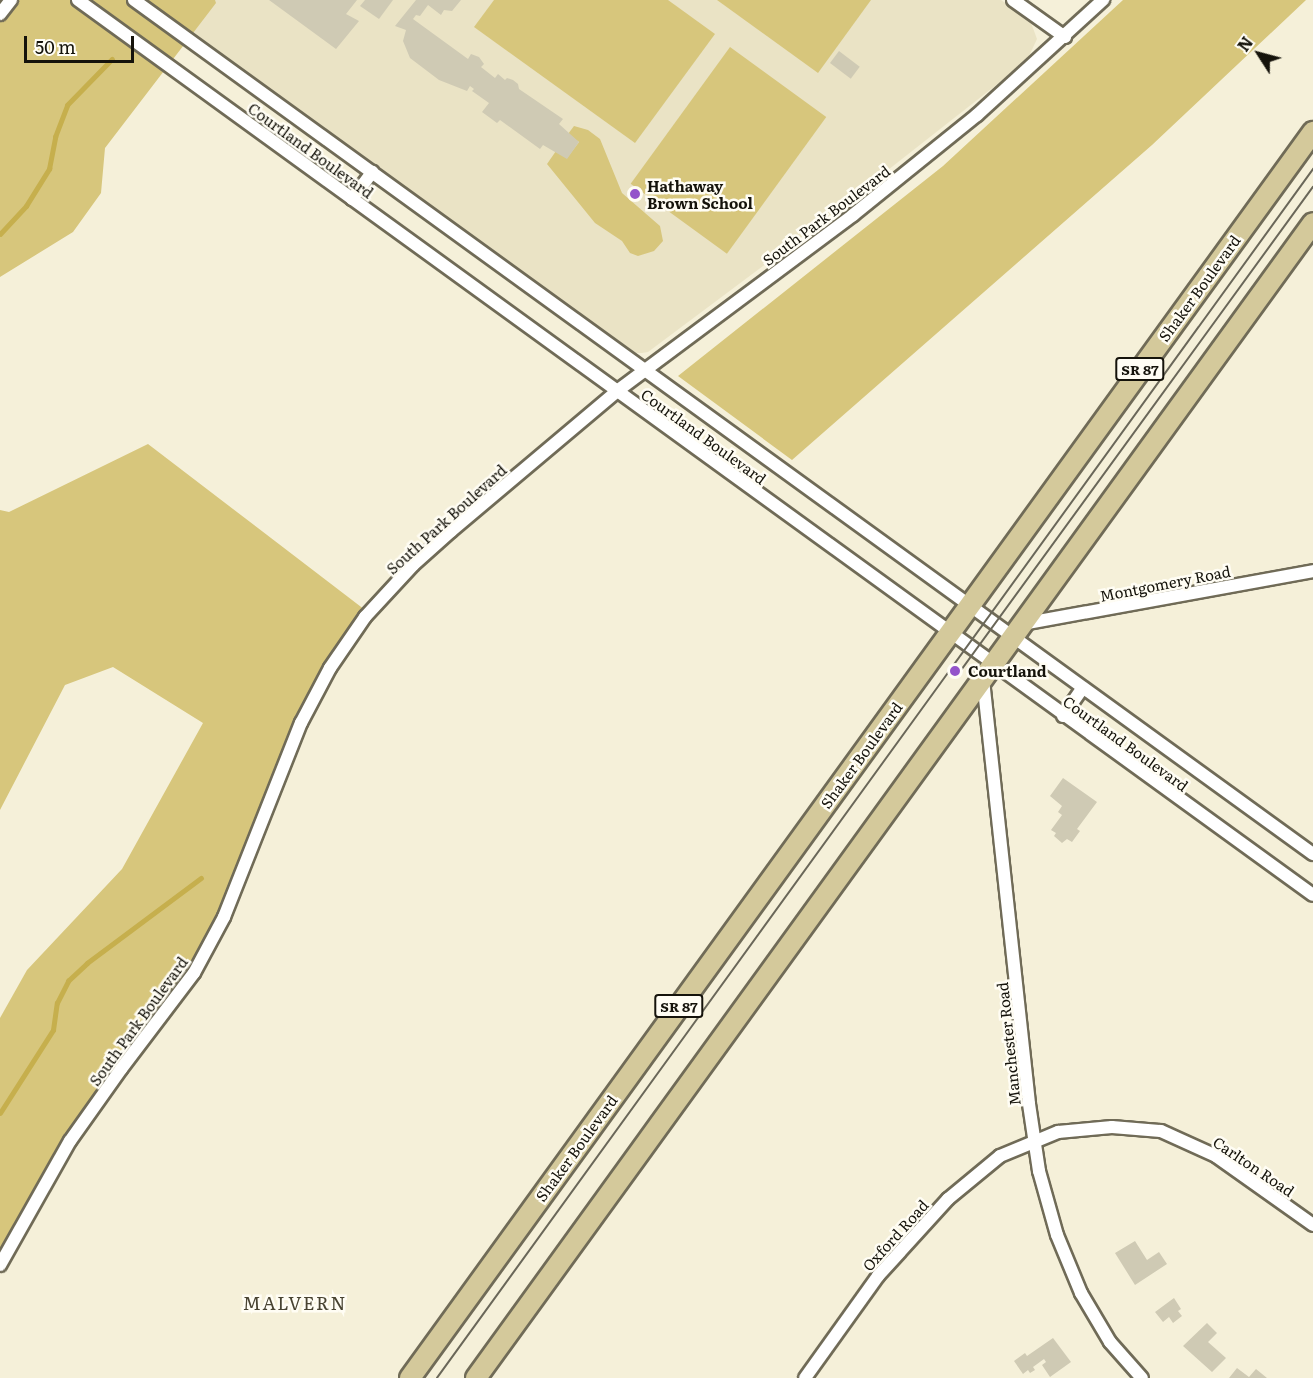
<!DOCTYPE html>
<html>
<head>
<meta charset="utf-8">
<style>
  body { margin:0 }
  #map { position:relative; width:1313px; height:1378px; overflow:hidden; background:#f5f0d9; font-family:Literata,serif }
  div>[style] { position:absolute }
  .built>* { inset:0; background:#eae3c5 }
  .green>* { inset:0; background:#d7c67c; transform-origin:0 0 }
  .stream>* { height:4.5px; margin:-2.25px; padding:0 2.25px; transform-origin:2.25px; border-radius:2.25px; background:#c6af4d }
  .building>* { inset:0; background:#cfcab4; transform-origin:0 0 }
  .roads { filter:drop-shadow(2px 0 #706b57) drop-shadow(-2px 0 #706b57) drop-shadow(0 2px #706b57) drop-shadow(0 -2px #706b57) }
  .minor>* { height:12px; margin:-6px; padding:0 6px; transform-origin:6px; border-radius:6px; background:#fff }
  .primary>* { height:20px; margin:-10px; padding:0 10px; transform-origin:10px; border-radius:10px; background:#d4c99b }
  .tram>* { height:1.5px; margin:-0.75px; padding:0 0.75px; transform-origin:0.75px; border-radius:0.75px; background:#6a6759 }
  .dots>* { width:16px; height:16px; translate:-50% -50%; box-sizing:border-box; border:3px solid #fffdf4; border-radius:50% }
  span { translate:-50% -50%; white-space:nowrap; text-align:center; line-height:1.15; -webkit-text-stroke:5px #fffdf4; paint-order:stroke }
  .shield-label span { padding:2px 4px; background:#fffdf4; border:2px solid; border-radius:4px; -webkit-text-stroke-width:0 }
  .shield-label { font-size:14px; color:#15130b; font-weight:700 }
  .street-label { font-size:15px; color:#15130b }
  .poi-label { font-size:15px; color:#15130b; font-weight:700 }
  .left { translate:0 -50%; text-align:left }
  .quarter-label { font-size:18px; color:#484331; letter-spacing:1.5px }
  .north { position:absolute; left:1229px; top:24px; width:60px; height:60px; -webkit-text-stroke:4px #fffdf4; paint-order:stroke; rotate:306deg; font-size:16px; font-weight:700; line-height:24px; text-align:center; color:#15130b }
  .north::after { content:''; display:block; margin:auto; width:21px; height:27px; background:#15130b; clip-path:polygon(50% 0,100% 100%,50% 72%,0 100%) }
  .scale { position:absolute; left:24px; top:36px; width:110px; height:27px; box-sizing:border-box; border:3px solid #15130b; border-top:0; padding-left:8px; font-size:18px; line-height:21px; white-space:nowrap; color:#15130b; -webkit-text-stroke:4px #fffdf4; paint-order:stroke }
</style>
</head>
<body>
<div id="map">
  <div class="built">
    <i style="clip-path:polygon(146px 0,1001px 0,1030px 20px,1037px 39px,1029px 56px,1000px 82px,823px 221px,648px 352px,642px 353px,636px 353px,546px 290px)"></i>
  </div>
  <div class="green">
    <i style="clip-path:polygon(0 0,215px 0,216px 3px,105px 148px,101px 193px,73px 232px,0 277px)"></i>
    <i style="clip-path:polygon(494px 0,668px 0,715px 34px,635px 143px,474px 27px)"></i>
    <i style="clip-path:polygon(717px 0,871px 0,818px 73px)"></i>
    <i style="clip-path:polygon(1123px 0,1306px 0,1152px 145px,792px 460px,678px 376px,943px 166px)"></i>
    <i style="left:730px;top:47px;width:119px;height:169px;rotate:36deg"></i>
    <i style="clip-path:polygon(574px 126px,588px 130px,600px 139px,622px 193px,660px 226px,663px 241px,654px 251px,638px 256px,630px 253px,622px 241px,595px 223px,547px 164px,556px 151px,567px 158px,579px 142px,568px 134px)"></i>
    <i style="clip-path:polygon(148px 444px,369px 613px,330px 667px,194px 973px,121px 1069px,0 1265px,0 1018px,27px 970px,122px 869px,203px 723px,113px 667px,65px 685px,0 810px,0 510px,9px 512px)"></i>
  </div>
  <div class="stream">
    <i style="left:0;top:234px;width:38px;rotate:-47deg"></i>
    <i style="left:26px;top:206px;width:44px;rotate:-58.1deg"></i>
    <i style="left:49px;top:169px;width:33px;rotate:-79deg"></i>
    <i style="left:55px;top:137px;width:34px;rotate:-69deg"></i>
    <i style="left:67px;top:105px;width:64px;rotate:-45.6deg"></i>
    <i style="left:0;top:1113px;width:98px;rotate:-57.4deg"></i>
    <i style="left:53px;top:1030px;width:27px;rotate:-82deg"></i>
    <i style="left:57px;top:1003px;width:25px;rotate:-63deg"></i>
    <i style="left:68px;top:981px;width:26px;rotate:-43deg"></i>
    <i style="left:87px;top:963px;width:142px;rotate:-36.7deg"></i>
  </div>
  <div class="building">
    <i style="clip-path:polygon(269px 0,357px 0,346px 14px,359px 21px,336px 49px)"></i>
    <i style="clip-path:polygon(365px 0,393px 0,379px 19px,360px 6px)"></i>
    <i style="clip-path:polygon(416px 0,461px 0,452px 11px,444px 10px,441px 15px,428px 5px,420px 16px,416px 15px,413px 19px,468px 59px,471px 54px,479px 57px,484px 64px,481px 67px,495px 78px,498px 74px,505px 80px,507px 78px,513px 80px,518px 84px,519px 89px,563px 119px,559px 124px,579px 142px,567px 159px,543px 145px,540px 149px,500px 120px,497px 123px,482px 112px,489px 103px,472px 91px,474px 89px,470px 86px,467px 91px,439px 80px,410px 58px,403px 41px,406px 30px,395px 26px)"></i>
    <i style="left:839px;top:51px;width:26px;height:15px;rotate:37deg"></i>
    <i style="clip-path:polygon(1063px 778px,1097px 802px,1077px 829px,1080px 831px,1072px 842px,1067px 839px,1062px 843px,1054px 836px,1056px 833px,1051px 830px,1062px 815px,1058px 812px,1062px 806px,1050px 796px)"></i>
    <i style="clip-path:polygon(1135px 1241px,1147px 1260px,1159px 1252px,1167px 1264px,1135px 1285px,1115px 1253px)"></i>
    <i style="clip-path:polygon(1174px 1298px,1181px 1309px,1178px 1311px,1182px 1316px,1173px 1323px,1169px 1317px,1163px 1322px,1155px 1312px)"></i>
    <i style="clip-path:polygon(1207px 1323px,1217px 1333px,1208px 1342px,1226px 1358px,1212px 1372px,1183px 1346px)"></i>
    <i style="clip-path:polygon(1053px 1338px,1071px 1362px,1050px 1377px,1042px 1365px,1046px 1362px,1044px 1359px,1033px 1367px,1035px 1370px,1030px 1373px,1028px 1370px,1023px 1374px,1014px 1361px,1025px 1353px,1027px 1356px)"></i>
    <i style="clip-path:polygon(1237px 1368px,1249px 1377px,1256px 1369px,1267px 1378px,1229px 1378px)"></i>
  </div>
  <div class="roads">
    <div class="minor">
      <i style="left:78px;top:0;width:1525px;rotate:35.93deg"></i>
      <i style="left:134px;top:0;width:1456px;rotate:35.92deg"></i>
      <i style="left:1013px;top:0;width:64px;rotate:35.4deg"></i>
      <i style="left:0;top:14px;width:18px;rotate:-52deg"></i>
      <i style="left:352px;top:199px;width:34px;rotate:-53deg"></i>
      <i style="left:1022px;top:624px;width:296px;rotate:-10.3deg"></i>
      <i style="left:983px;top:680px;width:426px;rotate:83.8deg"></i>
      <i style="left:1029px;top:1104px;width:68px;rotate:81.5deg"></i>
      <i style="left:1039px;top:1171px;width:66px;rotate:74.3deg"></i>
      <i style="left:1057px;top:1235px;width:63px;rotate:67.5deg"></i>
      <i style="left:1081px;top:1293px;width:57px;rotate:59.4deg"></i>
      <i style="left:1110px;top:1342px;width:48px;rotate:48.4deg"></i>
      <i style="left:1063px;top:716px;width:33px;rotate:-55deg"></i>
      <i style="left:0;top:1265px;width:142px;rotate:-60.6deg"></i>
      <i style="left:70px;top:1141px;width:88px;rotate:-54.7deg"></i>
      <i style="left:121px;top:1069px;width:121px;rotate:-52.8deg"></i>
      <i style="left:194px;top:973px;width:64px;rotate:-61.8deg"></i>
      <i style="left:224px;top:917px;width:209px;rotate:-68.4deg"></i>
      <i style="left:301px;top:723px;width:62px;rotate:-62.2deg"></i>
      <i style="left:330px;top:668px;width:62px;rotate:-55.5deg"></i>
      <i style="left:365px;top:617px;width:71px;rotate:-47.3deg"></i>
      <i style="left:413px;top:565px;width:51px;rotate:-41.8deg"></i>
      <i style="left:451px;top:531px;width:217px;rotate:-40.1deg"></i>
      <i style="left:617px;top:391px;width:294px;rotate:-36.7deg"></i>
      <i style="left:853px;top:215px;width:159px;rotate:-38.9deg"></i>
      <i style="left:977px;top:115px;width:171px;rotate:-42.4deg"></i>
      <i style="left:805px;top:1378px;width:125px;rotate:-54.4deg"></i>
      <i style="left:878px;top:1276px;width:104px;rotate:-47.7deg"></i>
      <i style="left:948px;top:1199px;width:67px;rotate:-39.6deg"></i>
      <i style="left:1000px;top:1156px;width:63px;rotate:-22.5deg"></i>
      <i style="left:1058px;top:1132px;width:54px;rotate:-5.3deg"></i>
      <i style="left:1112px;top:1127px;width:49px;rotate:4.7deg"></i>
      <i style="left:1161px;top:1131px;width:60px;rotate:24.4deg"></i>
      <i style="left:1216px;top:1156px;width:119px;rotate:35.4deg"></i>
    </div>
    <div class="primary">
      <i style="left:410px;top:1378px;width:1539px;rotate:-54.07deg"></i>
      <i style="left:476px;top:1378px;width:1426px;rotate:-54.07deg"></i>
    </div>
  </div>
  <div class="tram">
    <i style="left:962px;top:669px;width:596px;rotate:-53.94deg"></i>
    <i style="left:437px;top:1378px;width:1493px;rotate:-54.07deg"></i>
  </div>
  <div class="dots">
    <i style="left:635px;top:194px;background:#9454ca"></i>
    <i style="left:955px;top:671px;background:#9454ca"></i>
  </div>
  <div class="shield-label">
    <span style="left:1140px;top:369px">SR 87</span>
    <span style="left:679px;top:1006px">SR 87</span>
  </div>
  <div class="street-label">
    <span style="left:311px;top:150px;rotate:36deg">Courtland Boulevard</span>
    <span style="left:826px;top:215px;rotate:-37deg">South Park Boulevard</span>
    <span style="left:1199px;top:288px;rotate:-54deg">Shaker Boulevard</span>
    <span style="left:704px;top:436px;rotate:36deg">Courtland Boulevard</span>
    <span style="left:446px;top:519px;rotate:-42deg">South Park Boulevard</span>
    <span style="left:1165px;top:583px;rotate:-11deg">Montgomery Road</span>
    <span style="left:1126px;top:743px;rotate:36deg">Courtland Boulevard</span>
    <span style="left:861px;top:755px;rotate:-54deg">Shaker Boulevard</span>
    <span style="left:138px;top:1021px;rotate:-54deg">South Park Boulevard</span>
    <span style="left:1008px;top:1044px;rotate:-96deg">Manchester Road</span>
    <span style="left:576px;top:1148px;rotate:-54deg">Shaker Boulevard</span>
    <span style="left:1254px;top:1166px;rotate:34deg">Carlton Road</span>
    <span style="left:895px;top:1235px;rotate:-48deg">Oxford Road</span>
  </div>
  <div class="poi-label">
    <span class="left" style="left:647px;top:194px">Hathaway<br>Brown School</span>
    <span class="left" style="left:968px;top:671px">Courtland</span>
  </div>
  <div class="quarter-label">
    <span style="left:295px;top:1303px">MALVERN</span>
  </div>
  <div class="north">N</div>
  <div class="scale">50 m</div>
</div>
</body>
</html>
